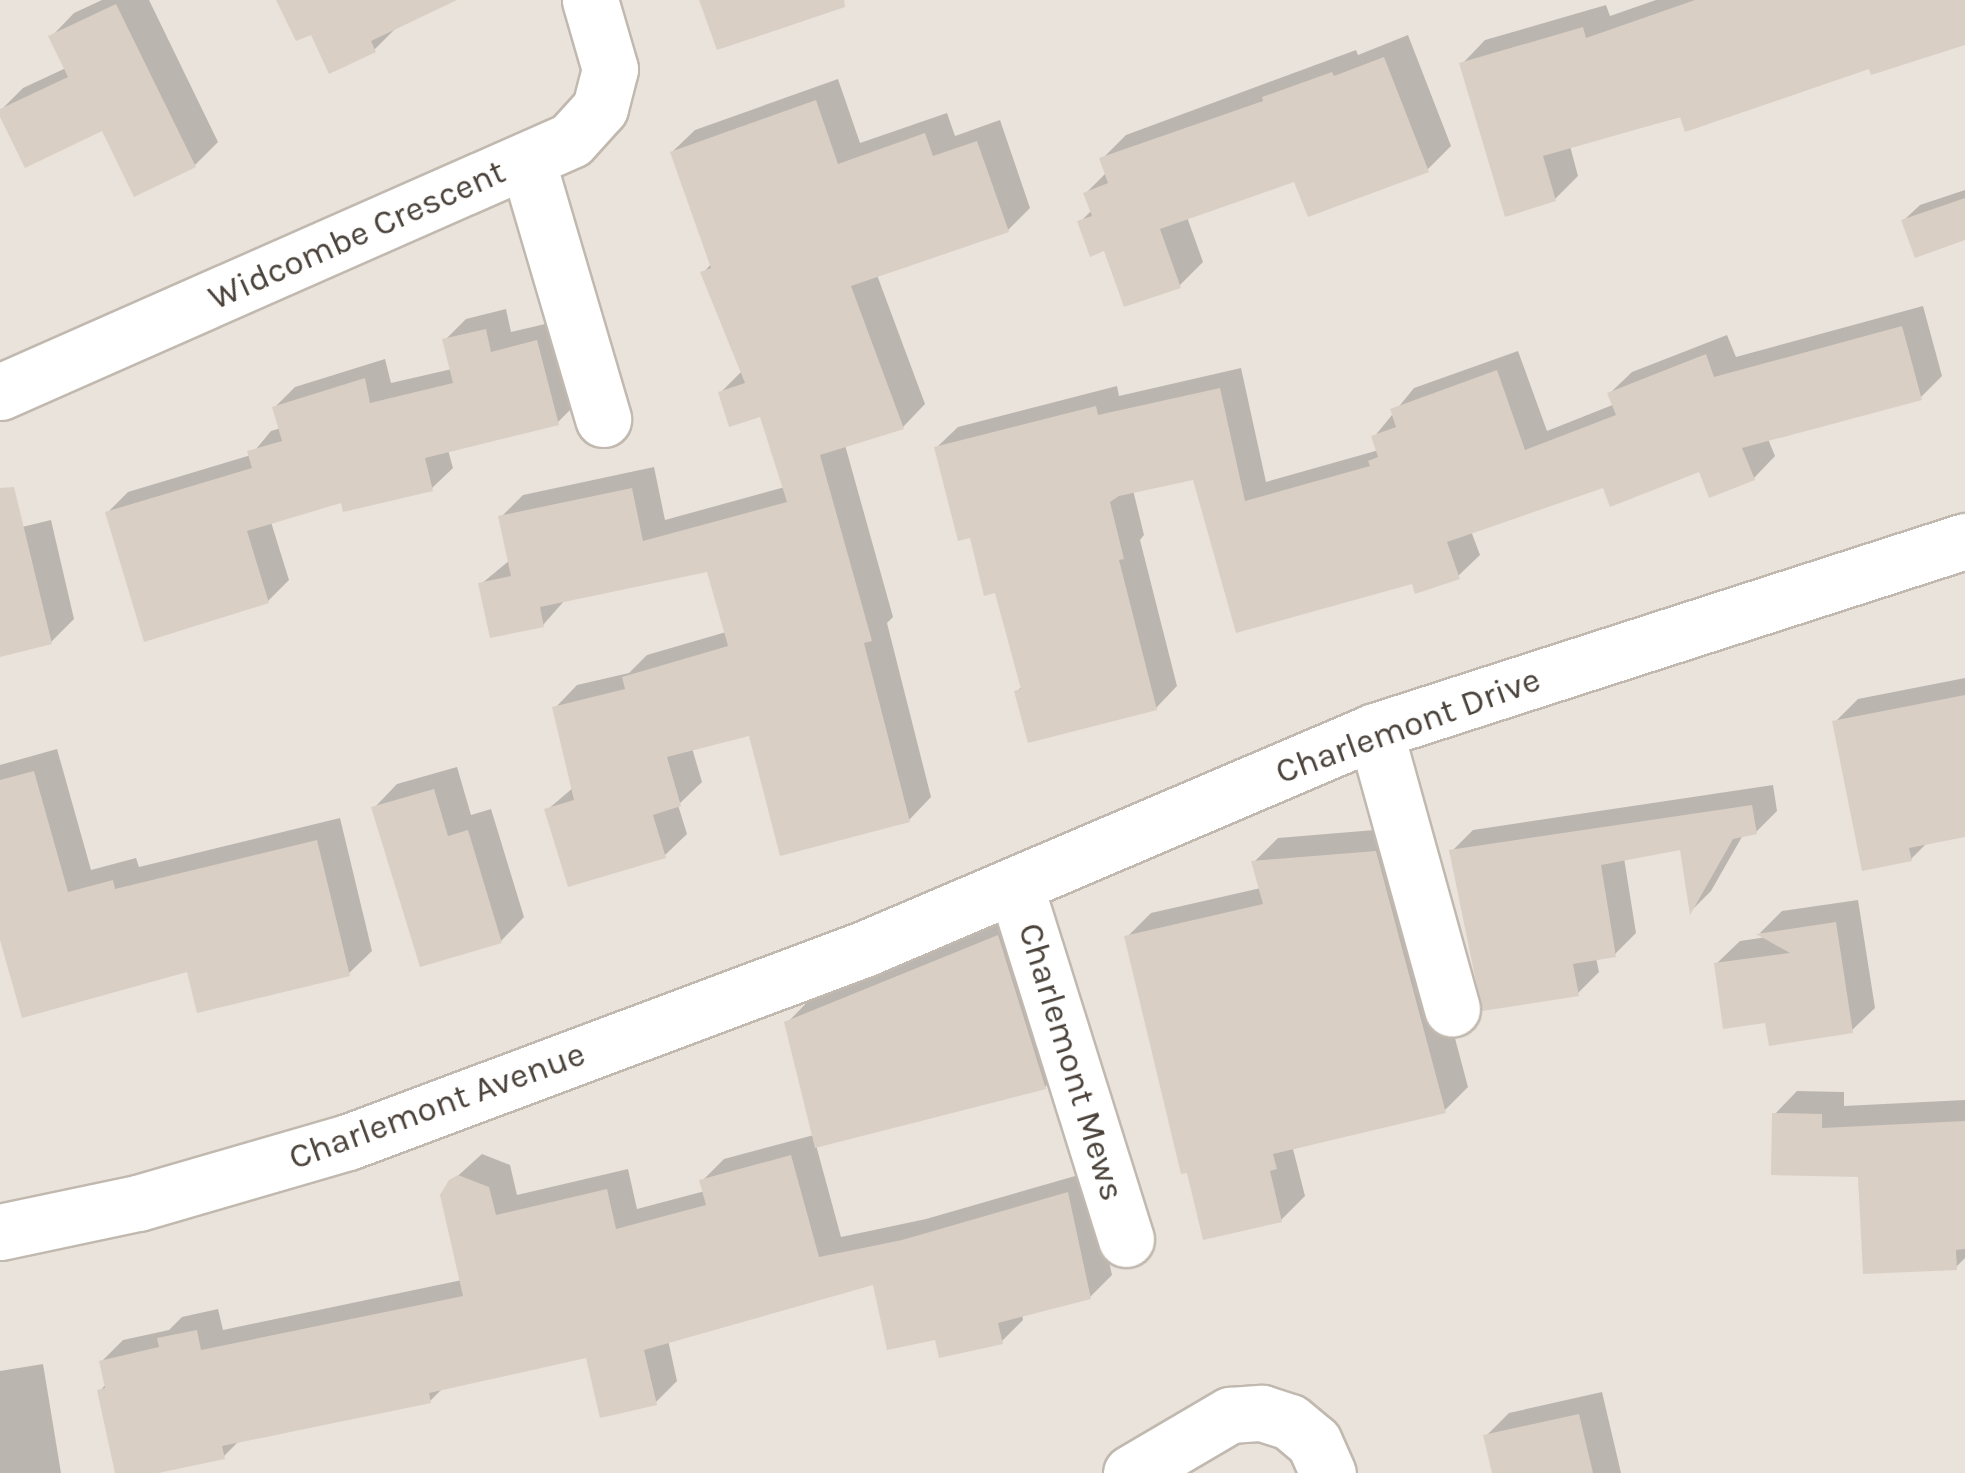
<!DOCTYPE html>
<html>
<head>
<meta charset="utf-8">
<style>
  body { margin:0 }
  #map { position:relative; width:1965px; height:1473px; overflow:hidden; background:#f6f2ec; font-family:Karla,sans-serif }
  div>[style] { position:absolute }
  .residential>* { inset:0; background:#e9e3db; transform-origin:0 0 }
  .shadow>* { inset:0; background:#0003 }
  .building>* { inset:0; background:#dacfc5 }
  .roads { filter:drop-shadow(2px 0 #c1b9af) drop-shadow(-2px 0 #c1b9af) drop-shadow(0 2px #c1b9af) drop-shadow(0 -2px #c1b9af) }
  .minor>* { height:55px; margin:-27.5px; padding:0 27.5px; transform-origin:27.5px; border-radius:27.5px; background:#fff }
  span { translate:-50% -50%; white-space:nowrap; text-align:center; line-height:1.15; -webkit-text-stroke:8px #fff; paint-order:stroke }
  .street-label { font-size:35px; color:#4a423a }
</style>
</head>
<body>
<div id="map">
  <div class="residential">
    <i style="left:0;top:0;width:1965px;height:1473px"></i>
  </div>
  <div class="shadow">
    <i style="clip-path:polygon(102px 0,149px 0,218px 142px,195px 165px,103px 128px,0 111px,23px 88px,66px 68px,51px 37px,74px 13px)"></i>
    <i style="clip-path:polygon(279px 0,449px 0,398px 26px,375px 49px,330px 71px,312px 31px)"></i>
    <i style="clip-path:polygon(1656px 0,1965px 0,1965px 42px,1570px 146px,1578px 176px,1555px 199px,1462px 64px,1485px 40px,1606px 5px,1610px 16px)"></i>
    <i style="clip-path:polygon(1408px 35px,1451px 146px,1427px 170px,1295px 179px,1187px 217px,1203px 262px,1179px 286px,1106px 248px,1080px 222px,1092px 210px,1086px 193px,1107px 172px,1102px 159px,1126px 135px,1356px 50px,1358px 55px)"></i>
    <i style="clip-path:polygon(838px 79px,860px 143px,947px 113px,955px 136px,1000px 120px,1030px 208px,1008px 230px,877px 275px,925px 404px,903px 427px,845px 445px,893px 617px,887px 623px,931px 797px,909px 820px,751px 733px,692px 748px,702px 782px,678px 805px,687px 834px,664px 856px,547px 810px,574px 787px,555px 708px,577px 685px,629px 673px,647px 655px,726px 632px,709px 569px,565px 600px,543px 625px,481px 584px,510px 560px,501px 517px,523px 495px,654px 467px,665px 520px,785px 487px,762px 413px,720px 393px,743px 370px,703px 273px,712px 263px,672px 152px,695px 130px)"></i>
    <i style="clip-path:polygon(1965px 190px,1965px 238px,1904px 220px,1920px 205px)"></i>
    <i style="clip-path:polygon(1923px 306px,1942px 376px,1921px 397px,1768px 439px,1775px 456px,1754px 478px,1700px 469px,1604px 485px,1471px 531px,1480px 555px,1458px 576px,1413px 581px,1238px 630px,1195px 477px,1133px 490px,1144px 535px,1140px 540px,1177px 686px,1156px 708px,1017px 691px,1023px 686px,996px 590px,936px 448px,958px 427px,1117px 386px,1119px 396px,1241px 368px,1266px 482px,1379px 450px,1374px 437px,1414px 388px,1518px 351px,1547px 431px,1615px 404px,1610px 393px,1632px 372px,1727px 335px,1736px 357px)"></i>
    <i style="clip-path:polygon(506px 309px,511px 332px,558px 321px,578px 402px,557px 423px,448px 450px,453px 468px,432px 488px,343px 500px,271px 522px,289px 580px,268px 601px,107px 513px,128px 492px,251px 455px,271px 431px,281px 428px,274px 408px,295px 387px,385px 359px,391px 383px,452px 369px,445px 340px,466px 319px)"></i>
    <i style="clip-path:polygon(0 504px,22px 527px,51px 520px,74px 619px,51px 642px,0 654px)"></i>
    <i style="clip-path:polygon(1965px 678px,1965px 833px,1929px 841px,1911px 859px,1835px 722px,1858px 699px)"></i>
    <i style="clip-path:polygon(57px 749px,91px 870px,136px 858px,139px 867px,340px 818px,372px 951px,348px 974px,189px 969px,0 931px,0 765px)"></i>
    <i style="clip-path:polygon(457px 767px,471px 815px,491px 809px,524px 917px,501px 941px,374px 808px,397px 784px)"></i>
    <i style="clip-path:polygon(1773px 785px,1777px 811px,1756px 832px,1743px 835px,1711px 891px,1692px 910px,1682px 847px,1624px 858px,1636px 933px,1614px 955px,1596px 958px,1599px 972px,1577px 994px,1452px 851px,1473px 830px)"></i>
    <i style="clip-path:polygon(1399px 828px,1468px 1087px,1444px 1111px,1293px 1149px,1305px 1196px,1281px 1220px,1127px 937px,1151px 913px,1261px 888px,1254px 862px,1278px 838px)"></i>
    <i style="clip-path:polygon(1858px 900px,1875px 1008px,1851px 1031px,1767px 1020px,1716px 964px,1740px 941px,1767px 937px,1760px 933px,1782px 911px)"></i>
    <i style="clip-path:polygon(1028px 906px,1075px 1057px,1045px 1087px,816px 1145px,841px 1237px,926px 1219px,1089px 1172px,1112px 1275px,1090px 1297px,1022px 1314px,1023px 1320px,1001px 1342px,937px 1337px,874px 1282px,668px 1340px,677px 1381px,656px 1402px,588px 1355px,444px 1387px,430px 1401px,240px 1440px,224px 1456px,146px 1473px,118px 1473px,100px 1391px,106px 1384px,101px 1362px,123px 1340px,169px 1330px,182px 1317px,218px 1309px,223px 1330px,462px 1280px,451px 1182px,482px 1154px,510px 1165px,517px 1195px,628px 1169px,637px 1209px,705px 1191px,702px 1181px,724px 1159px,814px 1135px,787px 1023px,817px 992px)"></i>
    <i style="clip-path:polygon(1797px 1091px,1844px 1092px,1844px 1106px,1965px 1100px,1965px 1258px,1956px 1267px,1860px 1174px,1775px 1114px)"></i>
    <i style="clip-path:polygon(43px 1364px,61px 1473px,0 1473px,0 1371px)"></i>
    <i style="clip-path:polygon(1602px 1392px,1621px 1473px,1494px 1473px,1486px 1436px,1509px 1413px)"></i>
  </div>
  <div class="building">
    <i style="clip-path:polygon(276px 0,457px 0,371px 41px,376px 52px,329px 74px,311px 35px,296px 41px)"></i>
    <i style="clip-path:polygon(699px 0,844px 0,845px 7px,717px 50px)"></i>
    <i style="clip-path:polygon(1695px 0,1965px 0,1965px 45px,1871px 75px,1869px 69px,1685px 132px,1680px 117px,1543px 156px,1556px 201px,1505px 217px,1459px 63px,1583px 27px,1586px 38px)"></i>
    <i style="clip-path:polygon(116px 4px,196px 167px,134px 197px,102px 131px,25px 168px,0 117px,0 109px,68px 77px,48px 36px)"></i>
    <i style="clip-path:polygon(1384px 57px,1429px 172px,1308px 217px,1294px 182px,1160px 229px,1181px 288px,1124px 307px,1104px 251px,1090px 257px,1077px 221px,1092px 216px,1083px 193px,1108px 183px,1099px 158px,1263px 101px,1262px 97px,1332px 72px,1334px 76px)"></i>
    <i style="clip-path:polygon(816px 100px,838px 164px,925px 133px,933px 156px,977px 141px,1009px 232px,851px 286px,904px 429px,820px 455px,872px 641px,864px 643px,910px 822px,780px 856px,749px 736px,667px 757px,681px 806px,653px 815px,666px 858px,568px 887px,544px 809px,574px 800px,552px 707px,625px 689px,622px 677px,728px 646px,707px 572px,540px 607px,544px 627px,490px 638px,478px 583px,511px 576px,498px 516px,632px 488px,643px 541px,787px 502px,760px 417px,729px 427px,718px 392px,745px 383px,700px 272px,711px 268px,670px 152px)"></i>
    <i style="clip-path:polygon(1965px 198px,1965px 240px,1915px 258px,1901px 220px)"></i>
    <i style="clip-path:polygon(1902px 326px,1922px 400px,1742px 448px,1755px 480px,1709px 498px,1699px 472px,1610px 507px,1603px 488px,1447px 542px,1460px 579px,1415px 594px,1412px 584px,1236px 633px,1193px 480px,1119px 496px,1110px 502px,1124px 559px,1119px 560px,1157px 710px,1028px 743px,1014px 691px,1021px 689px,995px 593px,984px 596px,970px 538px,958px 541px,934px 447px,1096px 406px,1098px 415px,1220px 388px,1245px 501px,1370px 466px,1368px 461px,1378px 457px,1371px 436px,1396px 427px,1390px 409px,1497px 370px,1525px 450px,1616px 415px,1607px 393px,1706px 354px,1714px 377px)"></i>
    <i style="clip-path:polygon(486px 329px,491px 352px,537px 340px,559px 425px,425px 458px,433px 491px,343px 512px,341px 503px,247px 531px,269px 603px,144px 642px,105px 512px,252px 468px,247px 451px,282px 441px,272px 407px,365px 378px,370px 403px,453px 383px,442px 339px)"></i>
    <i style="clip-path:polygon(14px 487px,52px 644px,0 657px,0 488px)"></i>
    <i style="clip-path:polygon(1965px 695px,1965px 837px,1909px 848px,1912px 861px,1862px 871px,1832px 721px)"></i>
    <i style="clip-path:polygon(34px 771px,68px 892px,113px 880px,115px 889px,317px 840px,350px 976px,197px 1013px,187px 972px,22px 1018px,0 940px,0 780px)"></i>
    <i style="clip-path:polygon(434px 789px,448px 836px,468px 830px,502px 943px,420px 967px,371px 807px)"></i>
    <i style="clip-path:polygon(1752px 805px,1757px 834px,1733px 839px,1690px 915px,1680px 850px,1601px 865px,1616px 957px,1573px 964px,1579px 996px,1482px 1011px,1449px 850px)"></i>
    <i style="clip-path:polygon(1376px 851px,1446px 1113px,1273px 1154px,1277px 1169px,1270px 1171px,1282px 1222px,1203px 1240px,1187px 1173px,1181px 1174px,1124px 936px,1263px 904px,1251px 861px)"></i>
    <i style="clip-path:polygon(1836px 922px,1853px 1033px,1769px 1046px,1765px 1023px,1723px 1029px,1714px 963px,1790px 953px,1756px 934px)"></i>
    <i style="clip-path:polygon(998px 935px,1046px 1089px,815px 1148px,784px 1022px)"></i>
    <i style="clip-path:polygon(1772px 1113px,1822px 1114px,1822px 1128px,1965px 1121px,1965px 1249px,1956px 1250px,1957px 1270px,1863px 1274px,1858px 1177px,1771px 1175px)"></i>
    <i style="clip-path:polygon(791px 1155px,819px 1257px,902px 1240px,1068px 1192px,1091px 1299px,998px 1323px,1003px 1344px,939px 1358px,935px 1340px,887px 1350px,873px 1285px,644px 1350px,657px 1405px,600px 1418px,586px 1358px,429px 1393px,431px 1403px,222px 1446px,225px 1459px,158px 1473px,115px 1473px,97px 1390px,105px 1388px,99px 1361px,159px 1347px,157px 1338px,197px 1330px,201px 1350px,463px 1296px,440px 1195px,449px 1180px,458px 1175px,489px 1187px,496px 1215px,607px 1189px,616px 1229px,706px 1205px,699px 1180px)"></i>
    <i style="clip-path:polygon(1579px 1414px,1593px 1473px,1492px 1473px,1483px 1435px)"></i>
  </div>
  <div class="roads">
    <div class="minor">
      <i style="left:527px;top:160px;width:270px;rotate:73.6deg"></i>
      <i style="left:0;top:392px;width:624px;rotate:-23.81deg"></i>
      <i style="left:571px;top:140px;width:43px;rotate:-47.8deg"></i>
      <i style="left:600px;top:108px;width:40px;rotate:-75.6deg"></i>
      <i style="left:610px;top:69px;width:72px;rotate:-106.2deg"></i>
      <i style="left:1375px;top:731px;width:288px;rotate:74.5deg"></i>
      <i style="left:1015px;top:885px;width:371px;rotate:72.6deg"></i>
      <i style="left:0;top:1232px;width:141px;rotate:-11.9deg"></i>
      <i style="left:138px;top:1203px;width:219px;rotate:-16.2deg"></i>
      <i style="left:348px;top:1142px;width:551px;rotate:-20.51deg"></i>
      <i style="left:864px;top:949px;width:556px;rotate:-23.1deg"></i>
      <i style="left:1375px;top:731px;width:620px;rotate:-17.85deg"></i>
      <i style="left:1131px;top:1473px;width:115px;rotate:-30.4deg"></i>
      <i style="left:1230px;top:1415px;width:32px;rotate:-4deg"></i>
      <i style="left:1262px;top:1413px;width:29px;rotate:18deg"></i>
      <i style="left:1290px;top:1422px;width:31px;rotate:40deg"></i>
      <i style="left:1314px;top:1442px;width:34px;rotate:66deg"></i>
    </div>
  </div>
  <div class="street-label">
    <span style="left:357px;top:235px;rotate:-24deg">Widcombe Crescent</span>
    <span style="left:1408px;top:726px;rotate:-20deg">Charlemont Drive</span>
    <span style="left:1071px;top:1062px;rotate:73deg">Charlemont Mews</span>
    <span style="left:437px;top:1106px;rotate:-20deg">Charlemont Avenue</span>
  </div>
</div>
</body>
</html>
